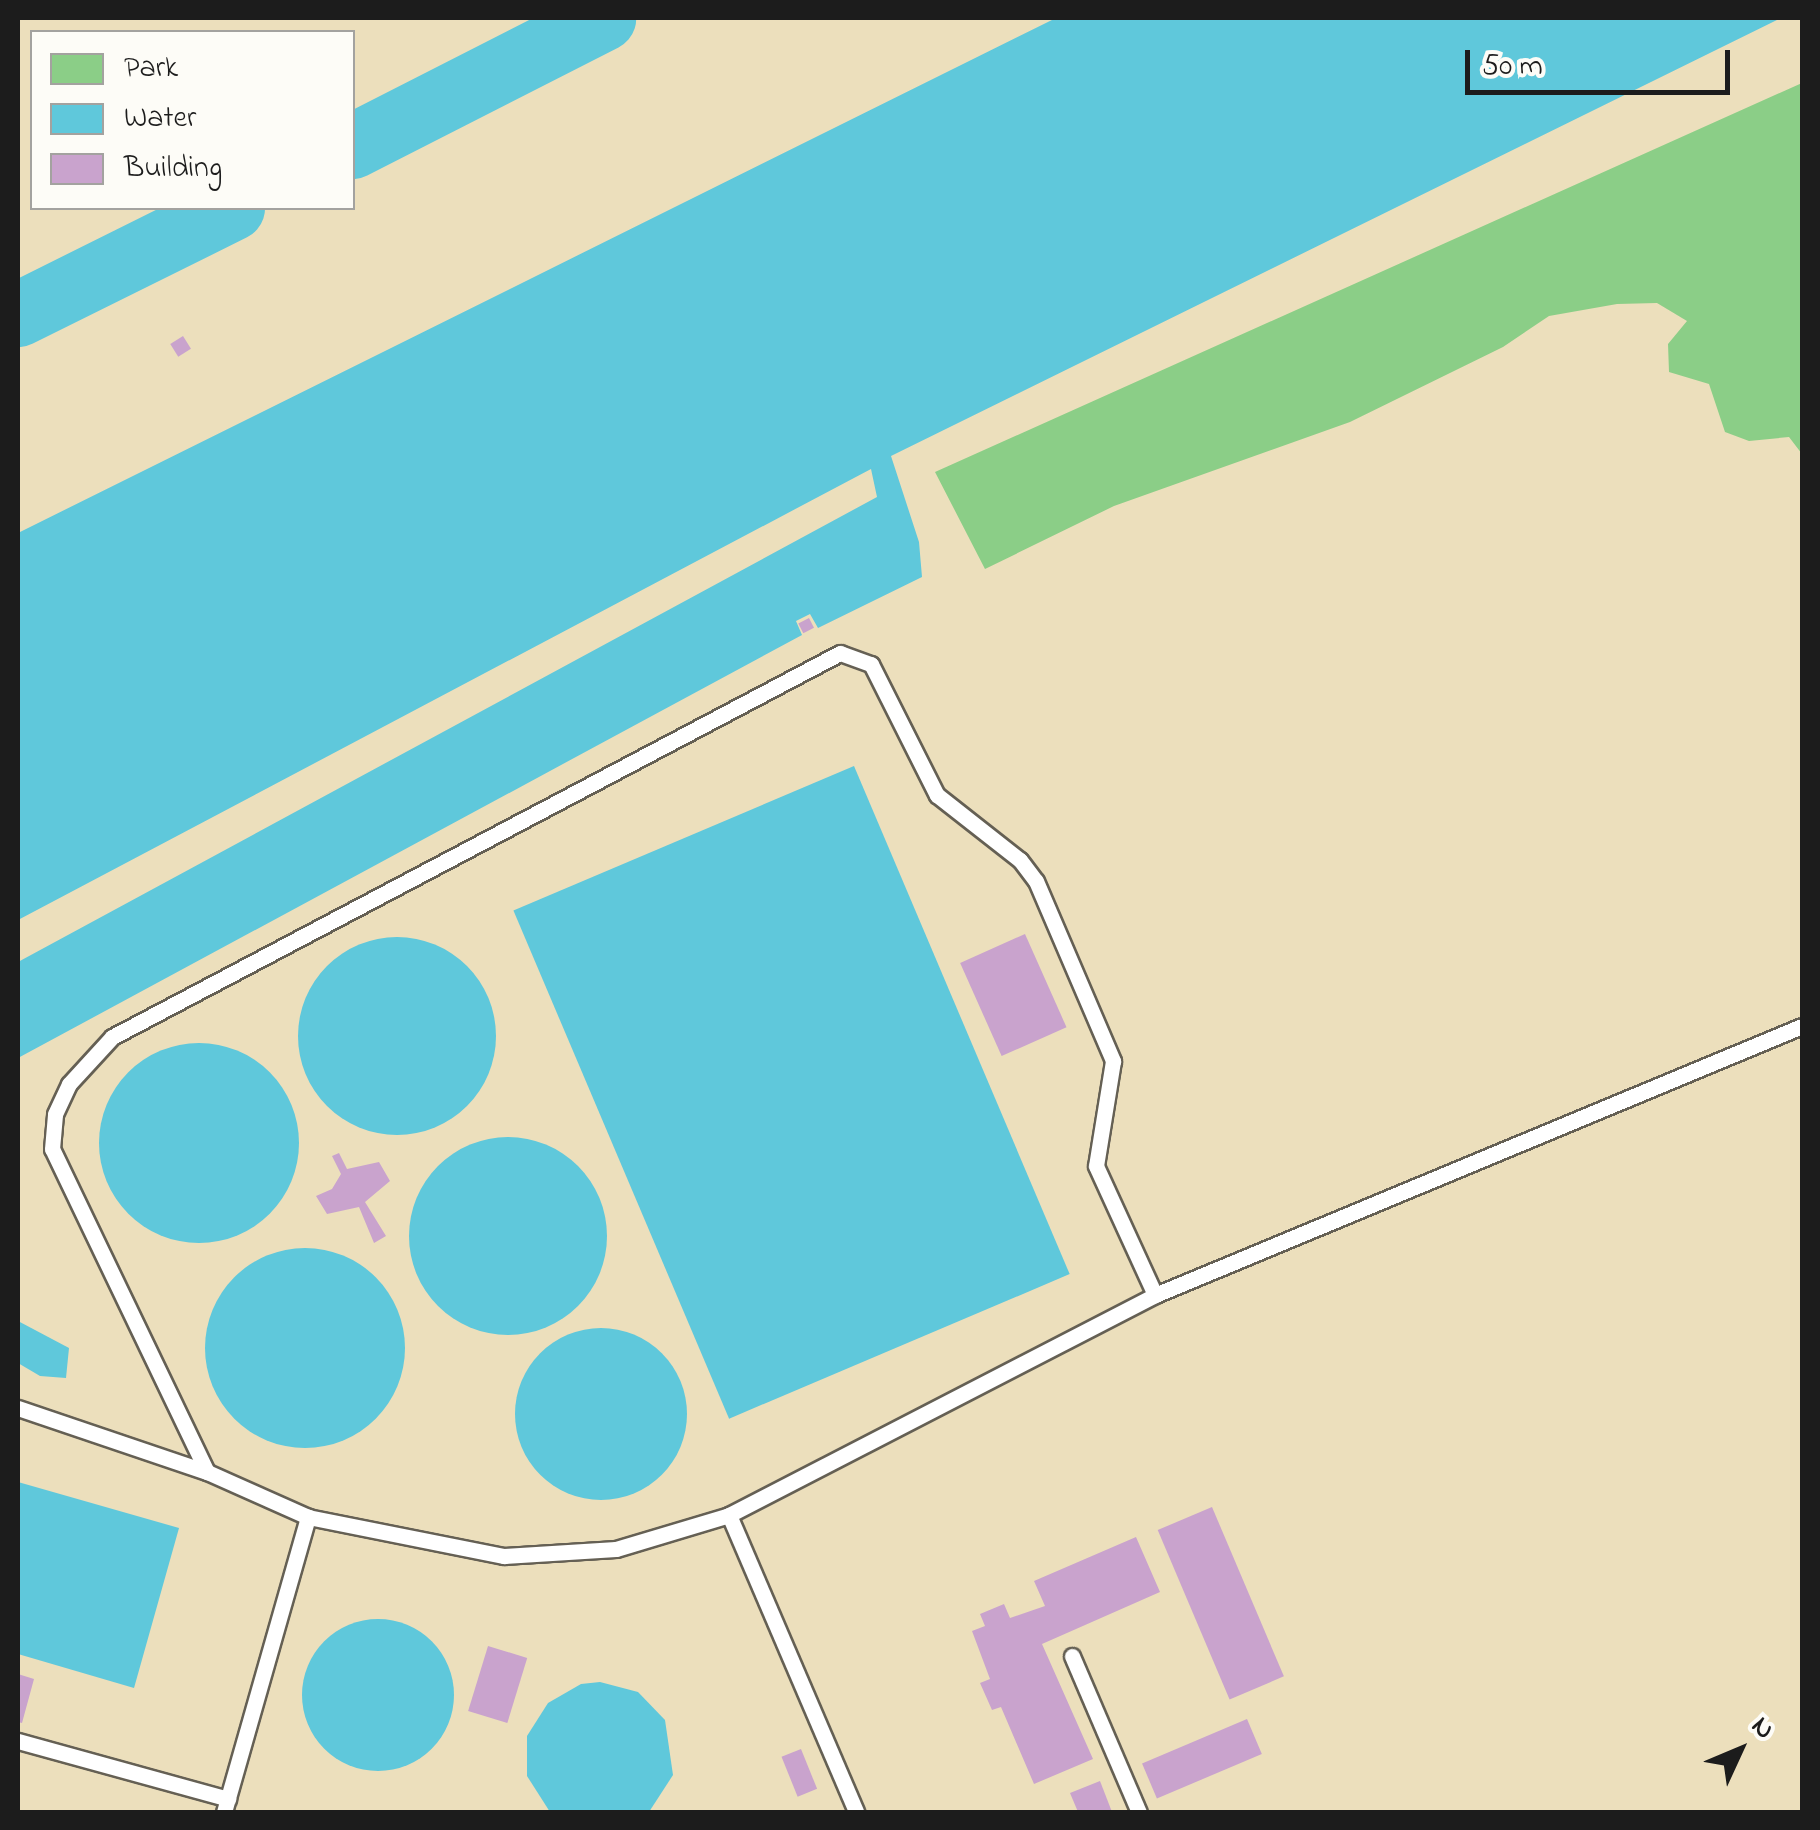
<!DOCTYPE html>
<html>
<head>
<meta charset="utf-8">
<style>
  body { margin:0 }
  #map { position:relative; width:1820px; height:1830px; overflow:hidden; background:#ecdfbc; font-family:"Indie Flower",sans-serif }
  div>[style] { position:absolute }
  .green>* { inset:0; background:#8bce87 }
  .water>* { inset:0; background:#5fc8db; transform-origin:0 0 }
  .round { border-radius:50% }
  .river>* { height:65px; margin:-32.5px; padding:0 32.5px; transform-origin:32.5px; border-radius:32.5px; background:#5fc8db }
  .building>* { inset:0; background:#c9a3cd; transform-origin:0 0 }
  .roads { filter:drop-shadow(2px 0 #656054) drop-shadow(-2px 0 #656054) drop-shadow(0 2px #656054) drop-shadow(0 -2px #656054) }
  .service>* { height:15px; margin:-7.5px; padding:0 7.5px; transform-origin:7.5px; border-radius:7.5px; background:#fff }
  span { translate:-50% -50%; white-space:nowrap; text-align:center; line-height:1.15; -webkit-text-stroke:8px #fdfcf7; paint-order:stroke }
  .frame { position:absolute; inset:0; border:20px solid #1c1c1c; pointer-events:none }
  .legend { position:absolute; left:30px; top:30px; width:325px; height:180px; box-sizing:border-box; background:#fdfcf7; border:2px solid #a3a29f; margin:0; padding:12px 18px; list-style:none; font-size:30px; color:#1c1c1c }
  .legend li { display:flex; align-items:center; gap:20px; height:50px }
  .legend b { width:50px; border:2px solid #a3a29f }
  .north { position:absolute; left:1690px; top:1700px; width:100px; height:100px; -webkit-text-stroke:8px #fdfcf7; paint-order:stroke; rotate:46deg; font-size:28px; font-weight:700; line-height:40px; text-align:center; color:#1c1c1c }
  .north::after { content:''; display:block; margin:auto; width:35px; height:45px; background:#1c1c1c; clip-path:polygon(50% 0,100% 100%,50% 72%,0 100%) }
  .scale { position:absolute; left:1465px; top:50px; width:265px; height:45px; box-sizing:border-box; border:5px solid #1c1c1c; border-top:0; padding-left:12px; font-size:30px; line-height:35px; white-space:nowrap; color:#1c1c1c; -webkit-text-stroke:8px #fdfcf7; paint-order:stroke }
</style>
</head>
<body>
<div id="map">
  <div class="green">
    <i style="clip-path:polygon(1802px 83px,1802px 454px,1789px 437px,1749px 441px,1725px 432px,1709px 384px,1669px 372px,1668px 344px,1687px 321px,1657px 303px,1617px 304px,1549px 316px,1503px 347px,1350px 422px,1114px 506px,985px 569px,935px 472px)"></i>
  </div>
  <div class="water">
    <i style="clip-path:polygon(1056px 18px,1781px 18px,891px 456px,919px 542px,922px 577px,818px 628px,810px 614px,796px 621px,802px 635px,18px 1058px,18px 962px,877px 497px,871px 469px,18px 920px,18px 533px)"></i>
    <i style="left:854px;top:766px;width:552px;height:370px;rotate:67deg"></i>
    <i class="round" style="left:298px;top:937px;width:198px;height:198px"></i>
    <i class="round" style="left:99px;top:1043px;width:200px;height:200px"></i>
    <i class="round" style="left:409px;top:1137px;width:198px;height:198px"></i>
    <i class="round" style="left:205px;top:1248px;width:200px;height:200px"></i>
    <i style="clip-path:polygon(18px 1321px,69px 1348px,66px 1378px,40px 1376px,18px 1363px)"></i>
    <i class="round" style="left:515px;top:1328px;width:172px;height:172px"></i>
    <i style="clip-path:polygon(18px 1482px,179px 1528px,134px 1688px,18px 1654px)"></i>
    <i class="round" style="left:302px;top:1619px;width:152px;height:152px"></i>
    <i style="clip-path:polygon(600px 1682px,638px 1692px,665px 1720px,673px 1775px,649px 1812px,550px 1812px,527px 1776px,527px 1736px,548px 1703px,581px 1684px)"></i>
  </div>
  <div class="river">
    <i style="left:352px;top:146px;width:282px;rotate:-27deg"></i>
    <i style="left:18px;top:314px;width:239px;rotate:-26.4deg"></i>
  </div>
  <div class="building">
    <i style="left:183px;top:336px;width:15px;height:15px;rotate:58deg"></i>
    <i style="left:809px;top:618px;width:11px;height:12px;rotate:63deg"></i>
    <i style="left:1025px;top:934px;width:102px;height:71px;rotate:66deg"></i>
    <i style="clip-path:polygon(339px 1153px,347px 1169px,379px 1162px,390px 1181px,365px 1202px,386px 1236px,374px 1243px,359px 1207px,327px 1214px,316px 1196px,332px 1189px,341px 1174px,332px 1156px)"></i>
    <i style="left:1212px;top:1507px;width:184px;height:59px;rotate:67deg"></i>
    <i style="clip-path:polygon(1136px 1537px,1160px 1592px,1042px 1644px,1093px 1759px,1034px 1784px,1001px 1707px,992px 1710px,980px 1683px,990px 1679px,972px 1631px,985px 1626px,980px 1614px,1004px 1604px,1010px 1618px,1045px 1606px,1034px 1581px)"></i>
    <i style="left:488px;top:1646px;width:41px;height:68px;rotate:17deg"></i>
    <i style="clip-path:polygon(18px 1674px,34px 1679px,22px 1723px,18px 1722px)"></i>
    <i style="left:1247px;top:1719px;width:38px;height:114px;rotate:67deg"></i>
    <i style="left:801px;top:1749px;width:43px;height:21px;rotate:68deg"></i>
    <i style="clip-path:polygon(1100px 1781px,1112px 1812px,1078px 1812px,1070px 1793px)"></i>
  </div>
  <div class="roads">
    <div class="service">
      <i style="left:18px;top:1408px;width:200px;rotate:18.7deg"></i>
      <i style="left:207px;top:1472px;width:111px;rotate:24deg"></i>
      <i style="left:308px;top:1517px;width:200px;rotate:11.3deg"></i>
      <i style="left:504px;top:1556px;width:112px;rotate:-3.6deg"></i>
      <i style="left:616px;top:1549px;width:118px;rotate:-16.7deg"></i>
      <i style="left:729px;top:1515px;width:479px;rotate:-27.3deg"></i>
      <i style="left:1155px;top:1295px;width:701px;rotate:-22.58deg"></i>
      <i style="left:207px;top:1472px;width:358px;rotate:-115.6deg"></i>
      <i style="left:52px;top:1149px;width:35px;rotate:-85deg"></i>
      <i style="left:55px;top:1114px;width:33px;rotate:-65deg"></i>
      <i style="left:69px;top:1084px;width:64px;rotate:-47.5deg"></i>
      <i style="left:112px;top:1037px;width:823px;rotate:-27.81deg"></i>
      <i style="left:840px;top:653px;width:33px;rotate:20deg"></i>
      <i style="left:871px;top:664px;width:147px;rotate:63.3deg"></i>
      <i style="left:937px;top:795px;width:105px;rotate:38.1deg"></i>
      <i style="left:1020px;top:860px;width:26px;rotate:53deg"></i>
      <i style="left:1036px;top:881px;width:196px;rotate:66.8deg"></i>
      <i style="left:1113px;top:1061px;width:106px;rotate:99.2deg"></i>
      <i style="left:1096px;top:1166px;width:142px;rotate:65.4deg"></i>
      <i style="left:729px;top:1515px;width:323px;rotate:66.8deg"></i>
      <i style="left:1072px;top:1656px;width:170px;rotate:66.8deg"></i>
      <i style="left:18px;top:1741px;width:218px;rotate:15.4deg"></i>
      <i style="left:224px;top:1812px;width:307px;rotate:-74.1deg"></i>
    </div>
  </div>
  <div class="frame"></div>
  <ul class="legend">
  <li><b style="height:28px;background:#8bce87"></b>Park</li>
  <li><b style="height:28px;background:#5fc8db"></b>Water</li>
  <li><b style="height:28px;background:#c9a3cd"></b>Building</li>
  </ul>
  <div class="north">N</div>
  <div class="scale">50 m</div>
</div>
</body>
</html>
